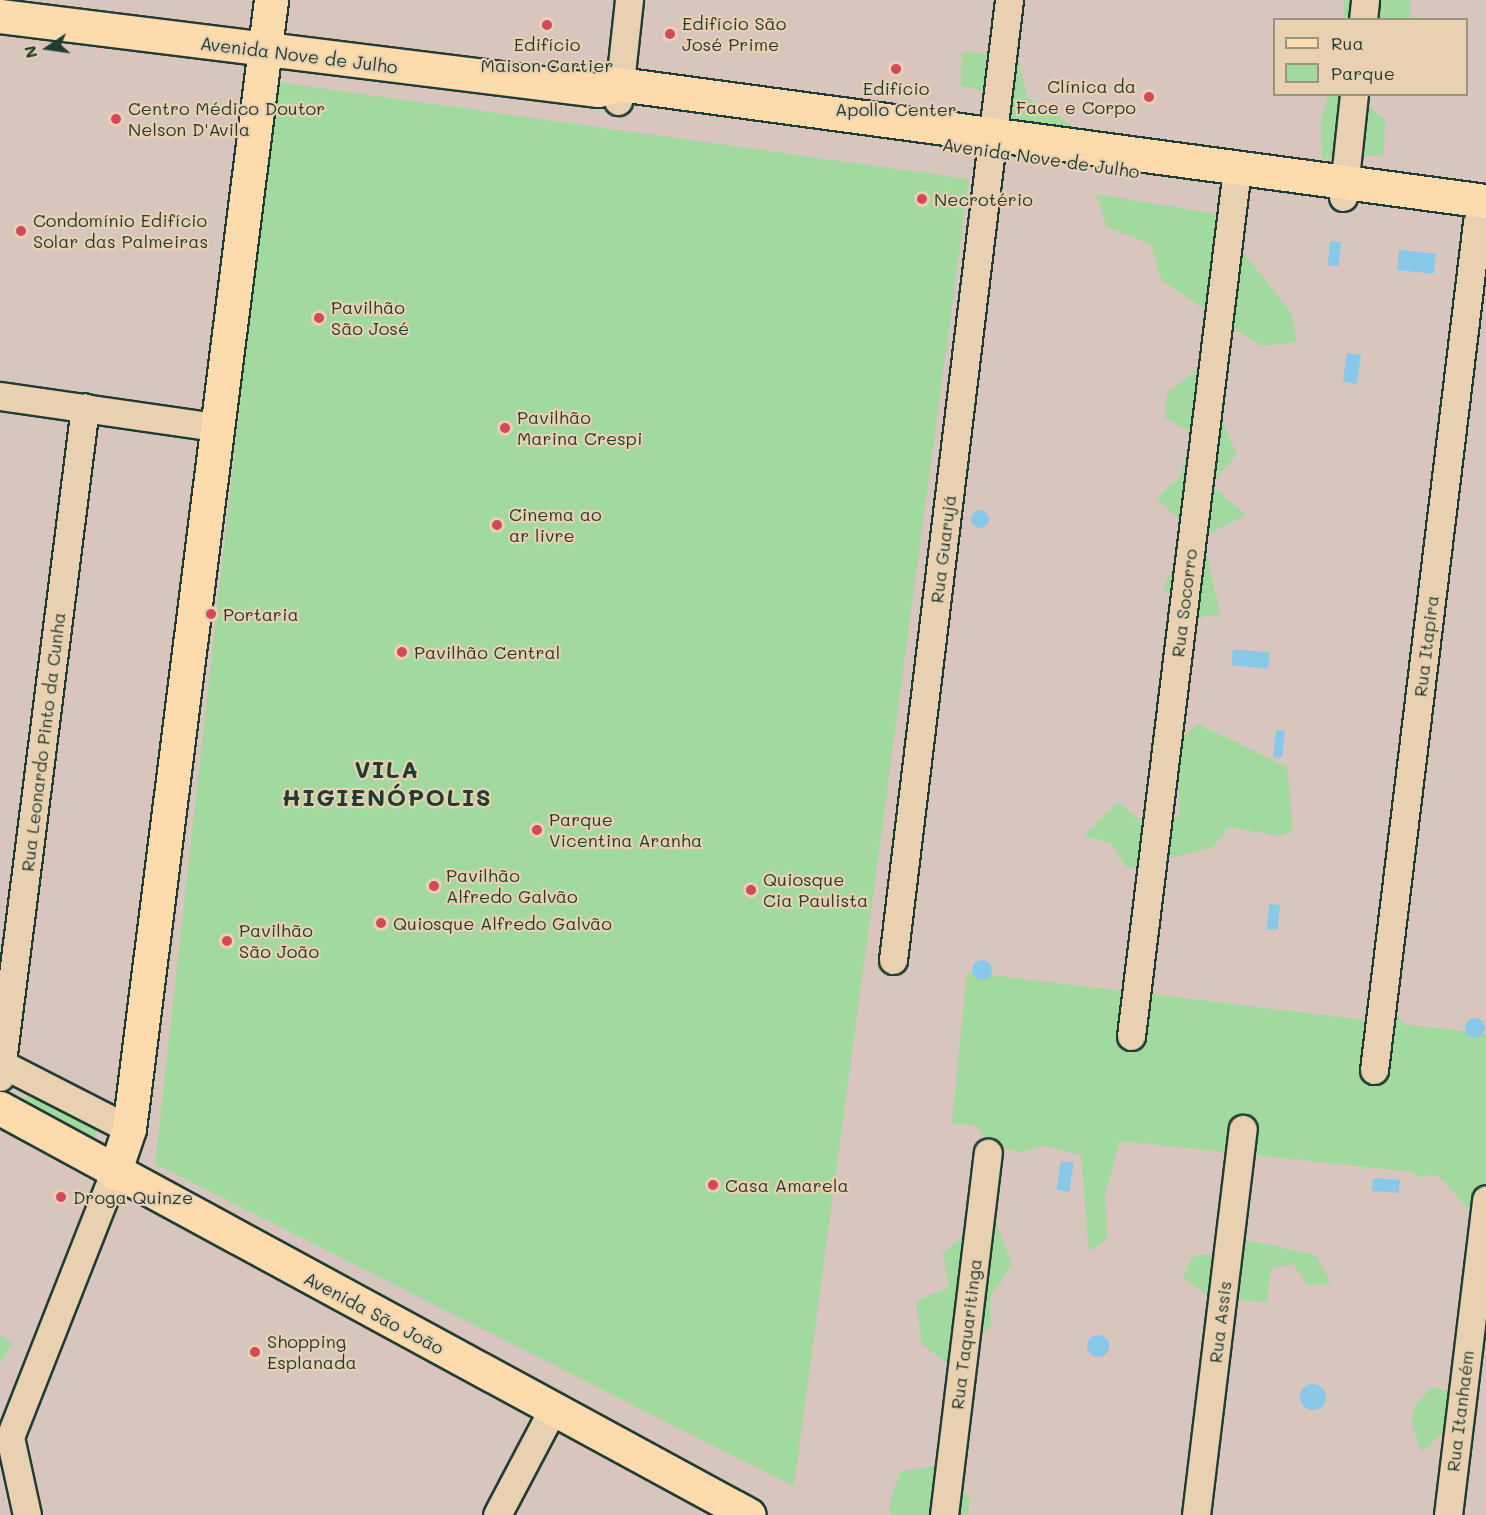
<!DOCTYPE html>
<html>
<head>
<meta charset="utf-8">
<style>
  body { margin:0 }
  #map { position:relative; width:1486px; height:1515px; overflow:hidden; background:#d8c5be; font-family:Mali,sans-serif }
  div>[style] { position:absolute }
  .green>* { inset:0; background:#a2d99e; transform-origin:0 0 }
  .water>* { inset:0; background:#88c8e9; transform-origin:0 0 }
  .round { border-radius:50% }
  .roads { filter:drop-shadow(2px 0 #1f3d34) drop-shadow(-2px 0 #1f3d34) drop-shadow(0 2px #1f3d34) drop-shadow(0 -2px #1f3d34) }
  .minor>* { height:27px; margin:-13.5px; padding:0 13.5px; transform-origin:13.5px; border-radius:13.5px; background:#e8d0b1 }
  .major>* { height:33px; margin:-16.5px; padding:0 16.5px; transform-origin:16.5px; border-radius:16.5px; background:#fedbac }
  .dots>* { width:16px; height:16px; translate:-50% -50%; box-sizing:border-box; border:3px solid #e8d0b1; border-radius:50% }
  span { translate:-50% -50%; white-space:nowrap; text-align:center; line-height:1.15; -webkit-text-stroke:4.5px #e8d0b1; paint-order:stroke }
  .poi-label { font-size:18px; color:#1f3d34 }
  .left { translate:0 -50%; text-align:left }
  .right { translate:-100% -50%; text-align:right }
  .street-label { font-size:18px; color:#1f3d34 }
  .district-label { font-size:24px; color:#1f3d34; font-weight:700; letter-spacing:1.5px }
  .legend { position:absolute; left:1273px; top:18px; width:195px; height:78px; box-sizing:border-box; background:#e8d0b1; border:2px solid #98957f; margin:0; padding:8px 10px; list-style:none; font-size:18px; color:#1f3d34 }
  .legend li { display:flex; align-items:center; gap:12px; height:30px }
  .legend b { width:30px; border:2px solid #98957f }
  .north { position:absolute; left:18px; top:18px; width:60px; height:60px; -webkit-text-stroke:4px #e8d0b1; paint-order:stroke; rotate:257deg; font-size:16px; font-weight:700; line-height:24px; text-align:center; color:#1f3d34 }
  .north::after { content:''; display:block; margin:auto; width:21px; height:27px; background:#1f3d34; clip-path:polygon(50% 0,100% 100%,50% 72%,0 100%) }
</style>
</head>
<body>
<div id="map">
  <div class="green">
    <i style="left:1344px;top:0;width:66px;height:20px"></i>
    <i style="clip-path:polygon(962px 52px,1017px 55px,1027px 97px,1075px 127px,1058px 161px,986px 115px,987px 92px,961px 86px)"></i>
    <i style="clip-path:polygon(276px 82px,969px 179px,794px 1486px,155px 1164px)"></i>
    <i style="clip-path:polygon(1328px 95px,1354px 95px,1385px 120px,1384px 155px,1322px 159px,1321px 122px)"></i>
    <i style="clip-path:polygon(1096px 194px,1212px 213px,1292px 314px,1296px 342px,1261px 346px,1161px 280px,1151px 244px,1107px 227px)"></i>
    <i style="clip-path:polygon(1199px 368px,1237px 454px,1211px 485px,1246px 515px,1203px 537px,1220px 614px,1192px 619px,1163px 587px,1176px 564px,1182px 523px,1157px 498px,1181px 475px,1191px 432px,1165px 418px,1167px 393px)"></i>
    <i style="clip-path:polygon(1198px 724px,1287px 767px,1293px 830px,1280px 836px,1229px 827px,1213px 847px,1128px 869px,1111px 843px,1083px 836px,1119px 802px,1141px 822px,1179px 817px,1179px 739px)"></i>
    <i style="clip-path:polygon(967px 972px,1390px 1023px,1398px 1016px,1404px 1024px,1486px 1034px,1486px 1208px,1467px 1207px,1438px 1175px,1417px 1177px,1413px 1172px,1120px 1141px,1105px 1194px,1107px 1239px,1089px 1252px,1081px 1155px,1042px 1145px,1021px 1153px,988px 1143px,977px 1126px,952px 1123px)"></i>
    <i style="clip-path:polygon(29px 1085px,98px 1120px,94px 1144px,24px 1102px)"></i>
    <i style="clip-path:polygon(984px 1192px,1012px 1265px,990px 1297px,991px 1326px,946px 1363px,922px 1344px,916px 1301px,949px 1287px,943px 1254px,969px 1230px)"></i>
    <i style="clip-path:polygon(1237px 1238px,1316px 1255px,1331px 1283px,1308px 1285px,1293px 1264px,1271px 1268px,1267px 1302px,1248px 1301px,1207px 1295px,1183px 1277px,1193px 1256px,1212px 1254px,1230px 1262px)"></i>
    <i style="clip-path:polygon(0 1335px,13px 1343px,0 1364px)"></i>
    <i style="clip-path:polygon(1432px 1387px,1454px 1392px,1468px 1427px,1440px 1434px,1422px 1453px,1411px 1423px,1415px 1406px)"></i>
    <i style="clip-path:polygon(943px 1465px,946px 1481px,970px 1497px,968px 1515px,891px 1515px,889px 1504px,901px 1471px)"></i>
  </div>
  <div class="water">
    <i style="left:1330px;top:241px;width:11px;height:24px;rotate:5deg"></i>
    <i style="left:1399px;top:250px;width:37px;height:20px;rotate:6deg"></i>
    <i style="left:1347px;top:353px;width:14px;height:29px;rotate:8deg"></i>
    <i class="round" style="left:971px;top:510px;width:18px;height:18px"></i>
    <i style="left:1233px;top:649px;width:37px;height:16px;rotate:6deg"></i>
    <i style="left:1276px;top:730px;width:9px;height:27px;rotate:6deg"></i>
    <i style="left:1269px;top:904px;width:11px;height:25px;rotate:5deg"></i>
    <i class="round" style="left:972px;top:960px;width:20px;height:20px"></i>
    <i class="round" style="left:1465px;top:1018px;width:20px;height:20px"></i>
    <i style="left:1061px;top:1161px;width:13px;height:29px;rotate:9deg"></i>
    <i style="left:1373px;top:1178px;width:27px;height:13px;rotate:4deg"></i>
    <i class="round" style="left:1087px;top:1335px;width:22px;height:22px"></i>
    <i class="round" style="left:1300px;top:1384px;width:26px;height:26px"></i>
  </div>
  <div class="roads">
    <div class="minor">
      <i style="left:1363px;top:20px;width:20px;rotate:-84deg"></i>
      <i style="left:618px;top:101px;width:102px;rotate:-83.8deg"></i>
      <i style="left:1343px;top:197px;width:104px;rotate:-83.9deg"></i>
      <i style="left:0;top:396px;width:217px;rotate:8.2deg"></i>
      <i style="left:893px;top:960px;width:967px;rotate:-83.11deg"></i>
      <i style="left:1131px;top:1036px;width:873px;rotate:-83.03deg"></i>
      <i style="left:2px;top:1064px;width:143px;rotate:27.1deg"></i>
      <i style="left:1374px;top:1070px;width:854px;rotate:-83.07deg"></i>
      <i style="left:0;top:1077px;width:675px;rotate:-82.77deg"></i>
      <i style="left:27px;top:1515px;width:80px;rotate:-102.3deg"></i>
      <i style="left:10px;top:1437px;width:284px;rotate:-68.5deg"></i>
      <i style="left:497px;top:1515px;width:120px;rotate:-62.2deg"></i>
      <i style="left:944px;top:1515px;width:365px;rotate:-83.1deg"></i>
      <i style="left:1196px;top:1515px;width:389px;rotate:-83.1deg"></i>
      <i style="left:1448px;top:1515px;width:318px;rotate:-83.1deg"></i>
    </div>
    <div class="major">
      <i style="left:0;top:16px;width:603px;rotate:7.05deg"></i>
      <i style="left:598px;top:90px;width:22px;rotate:-16deg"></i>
      <i style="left:619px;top:84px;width:875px;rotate:7.69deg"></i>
      <i style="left:0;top:1108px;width:852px;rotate:28.52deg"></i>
      <i style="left:114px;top:1173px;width:46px;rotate:-71.2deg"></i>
      <i style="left:129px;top:1129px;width:1138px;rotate:-82.83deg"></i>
    </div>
  </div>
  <div class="dots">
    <i style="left:547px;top:25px;background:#d1495b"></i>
    <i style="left:670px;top:34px;background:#d1495b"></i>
    <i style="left:896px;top:69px;background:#d1495b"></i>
    <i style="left:1149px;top:97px;background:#d1495b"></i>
    <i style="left:116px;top:119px;background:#d1495b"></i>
    <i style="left:922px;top:199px;background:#d1495b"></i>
    <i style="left:21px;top:231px;background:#d1495b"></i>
    <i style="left:319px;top:318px;background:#d1495b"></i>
    <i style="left:505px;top:428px;background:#d1495b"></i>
    <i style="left:497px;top:525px;background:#d1495b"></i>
    <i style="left:211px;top:614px;background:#d1495b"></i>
    <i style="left:402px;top:652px;background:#d1495b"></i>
    <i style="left:537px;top:830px;background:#d1495b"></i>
    <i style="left:434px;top:886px;background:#d1495b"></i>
    <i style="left:751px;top:890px;background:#d1495b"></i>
    <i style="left:381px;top:923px;background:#d1495b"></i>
    <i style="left:227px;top:941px;background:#d1495b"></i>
    <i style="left:713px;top:1185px;background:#d1495b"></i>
    <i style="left:61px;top:1197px;background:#d1495b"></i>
    <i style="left:255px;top:1352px;background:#d1495b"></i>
  </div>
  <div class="poi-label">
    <span class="left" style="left:682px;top:34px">Edifício São<br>José Prime</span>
    <span style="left:547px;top:55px">Edifício<br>Maison Cartier</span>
    <span class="right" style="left:1136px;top:97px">Clínica da<br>Face e Corpo</span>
    <span style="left:896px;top:99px">Edifício<br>Apollo Center</span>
    <span class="left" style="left:128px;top:119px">Centro Médico Doutor<br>Nelson D'Avila</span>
    <span class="left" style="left:934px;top:199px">Necrotério</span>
    <span class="left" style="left:33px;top:231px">Condomínio Edifício<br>Solar das Palmeiras</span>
    <span class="left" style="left:331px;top:318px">Pavilhão<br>São José</span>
    <span class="left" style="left:517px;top:428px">Pavilhão<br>Marina Crespi</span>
    <span class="left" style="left:509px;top:525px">Cinema ao<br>ar livre</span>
    <span class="left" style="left:223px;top:614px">Portaria</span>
    <span class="left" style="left:414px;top:652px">Pavilhão Central</span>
    <span class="left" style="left:549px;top:830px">Parque<br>Vicentina Aranha</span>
    <span class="left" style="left:446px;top:886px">Pavilhão<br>Alfredo Galvão</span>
    <span class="left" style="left:763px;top:890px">Quiosque<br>Cia Paulista</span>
    <span class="left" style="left:393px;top:923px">Quiosque Alfredo Galvão</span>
    <span class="left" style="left:239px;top:941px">Pavilhão<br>São João</span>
    <span class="left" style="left:725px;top:1185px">Casa Amarela</span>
    <span class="left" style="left:73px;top:1197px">Droga Quinze</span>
    <span class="left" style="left:267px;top:1352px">Shopping<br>Esplanada</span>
  </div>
  <div class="street-label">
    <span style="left:299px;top:55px;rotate:7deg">Avenida Nove de Julho</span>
    <span style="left:1041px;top:158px;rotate:8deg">Avenida Nove de Julho</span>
    <span style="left:943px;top:549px;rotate:-83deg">Rua Guarujá</span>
    <span style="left:1184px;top:603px;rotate:-83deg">Rua Socorro</span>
    <span style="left:1426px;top:646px;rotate:-83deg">Rua Itapira</span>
    <span style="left:43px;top:742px;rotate:-83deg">Rua Leonardo Pinto da Cunha</span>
    <span style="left:374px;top:1313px;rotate:28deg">Avenida São João</span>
    <span style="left:1220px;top:1322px;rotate:-83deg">Rua Assis</span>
    <span style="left:966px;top:1334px;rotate:-83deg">Rua Taquaritinga</span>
    <span style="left:1460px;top:1411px;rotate:-83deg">Rua Itanhaém</span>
  </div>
  <div class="district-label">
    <span style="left:387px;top:783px">VILA<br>HIGIENÓPOLIS</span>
  </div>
  <ul class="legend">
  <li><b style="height:8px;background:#fedbac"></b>Rua</li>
  <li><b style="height:16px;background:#a2d99e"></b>Parque</li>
  </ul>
  <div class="north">N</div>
</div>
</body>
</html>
